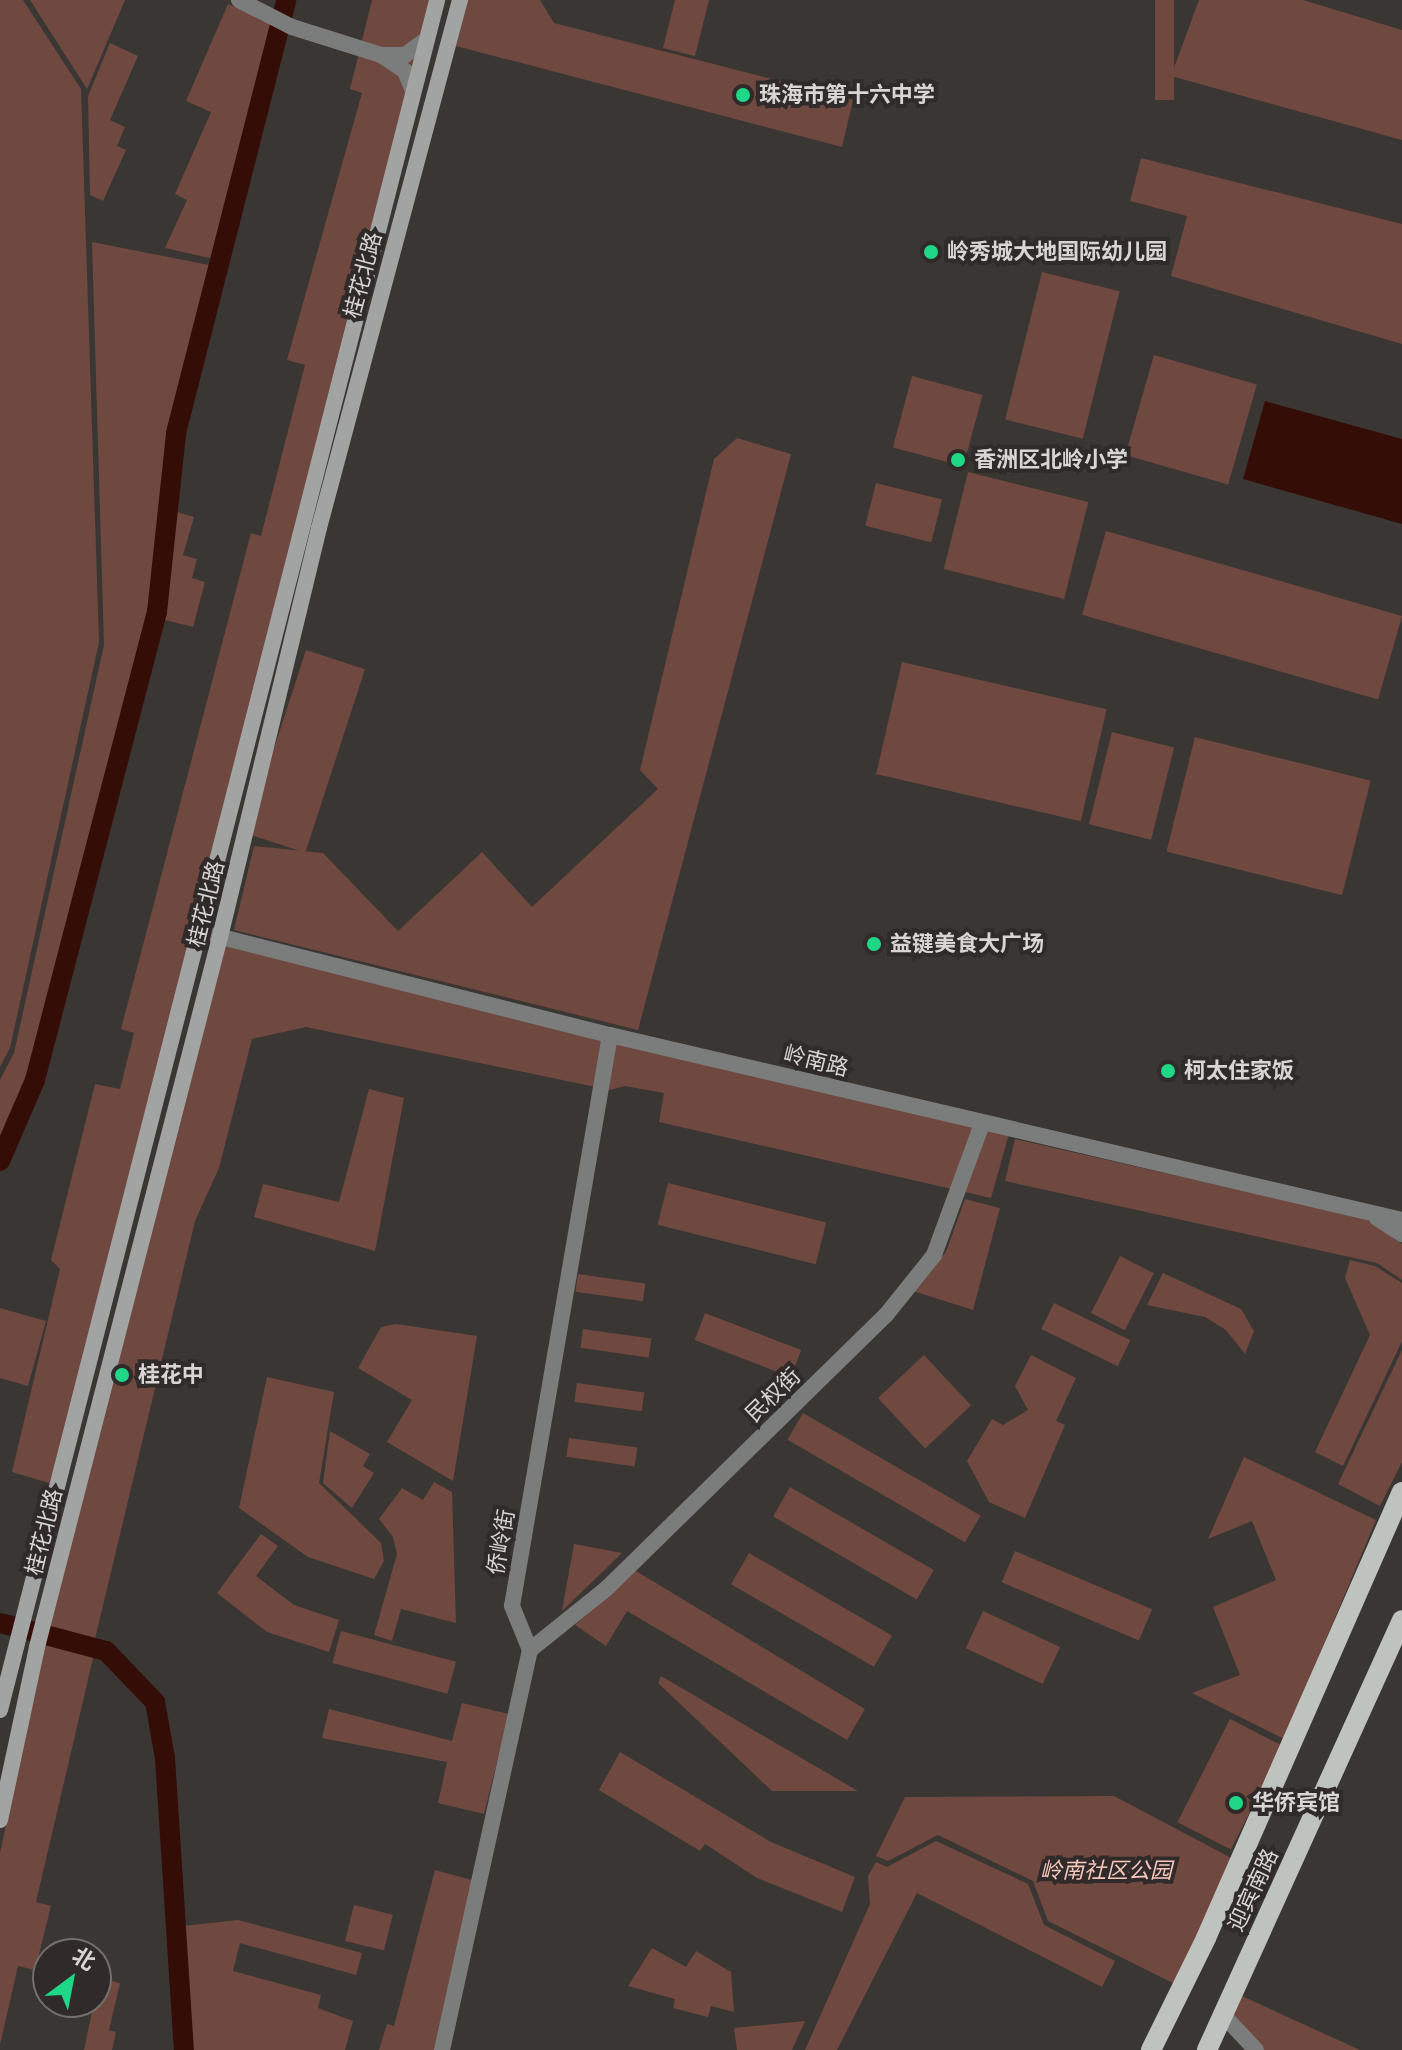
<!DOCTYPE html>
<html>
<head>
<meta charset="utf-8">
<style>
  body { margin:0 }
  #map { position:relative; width:1402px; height:2050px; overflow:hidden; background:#3a3634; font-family:"Times New Roman","Noto Sans SC",serif }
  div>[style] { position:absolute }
  .green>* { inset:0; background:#6f493f; transform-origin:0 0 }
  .water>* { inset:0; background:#340e06 }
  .canal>* { height:20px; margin:-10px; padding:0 10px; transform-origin:10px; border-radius:10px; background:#340e06 }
  .minor>* { height:16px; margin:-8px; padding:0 8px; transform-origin:8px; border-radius:8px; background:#7b7d7c }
  .secondary>* { height:16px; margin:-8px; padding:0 8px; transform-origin:8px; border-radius:8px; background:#a1a4a2 }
  .primary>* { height:20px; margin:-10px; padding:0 10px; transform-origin:10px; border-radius:10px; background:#bfc3c0 }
  .dots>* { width:22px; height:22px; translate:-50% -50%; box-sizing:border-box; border:4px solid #302b2a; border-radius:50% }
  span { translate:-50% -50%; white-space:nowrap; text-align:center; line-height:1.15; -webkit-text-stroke:8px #302b2a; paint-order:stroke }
  .poi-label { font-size:22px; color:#d8d5d4; font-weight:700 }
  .left { translate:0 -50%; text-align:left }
  .street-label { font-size:22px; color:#d8d5d4 }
  .park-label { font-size:22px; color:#f6c7bb; font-style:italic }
  .north { position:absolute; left:32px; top:1938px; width:80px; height:80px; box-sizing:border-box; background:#302b2a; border:2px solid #736f6e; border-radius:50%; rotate:32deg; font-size:22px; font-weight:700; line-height:32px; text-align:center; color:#d8d5d4 }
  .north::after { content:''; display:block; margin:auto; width:28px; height:36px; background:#1fd887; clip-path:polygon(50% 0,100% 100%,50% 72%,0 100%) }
</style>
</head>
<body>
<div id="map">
  <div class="green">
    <i style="clip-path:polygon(0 0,23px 0,81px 89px,99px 642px,10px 1048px,0 1067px)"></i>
    <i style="clip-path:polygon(30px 0,125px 0,87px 89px)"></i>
    <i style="clip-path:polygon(372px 0,433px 0,53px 1484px,12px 1472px,60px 1269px,51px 1260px,95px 1084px,120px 1089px,134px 1033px,121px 1029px,251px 533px,261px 536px,305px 365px,287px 360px,362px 93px,350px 89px)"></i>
    <i style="clip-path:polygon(468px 0,540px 0,554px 23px,853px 100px,842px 147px,456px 46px)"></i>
    <i style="clip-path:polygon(675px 0,709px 0,695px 56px,663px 48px)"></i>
    <i style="left:1155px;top:0;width:19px;height:100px"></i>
    <i style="clip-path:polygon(1199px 0,1303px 0,1402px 30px,1402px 140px,1171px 76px)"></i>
    <i style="clip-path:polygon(228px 4px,274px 23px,214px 259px,165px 248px,187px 200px,175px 194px,211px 112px,186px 101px)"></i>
    <i style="clip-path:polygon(110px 43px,138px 56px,110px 120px,125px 127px,117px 146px,126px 150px,103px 201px,90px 195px,88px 96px)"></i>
    <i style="clip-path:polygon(1141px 158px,1402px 224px,1402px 344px,1171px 276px,1187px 216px,1130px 201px)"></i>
    <i style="clip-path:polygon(92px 242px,214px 266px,173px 428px,154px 609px,31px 1081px,0 1151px,0 1080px,14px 1053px,104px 645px)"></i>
    <i style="left:1042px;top:272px;width:80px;height:152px;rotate:14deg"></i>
    <i style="left:1154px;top:355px;width:107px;height:104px;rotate:16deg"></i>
    <i style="left:912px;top:376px;width:73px;height:74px;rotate:15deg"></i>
    <i style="clip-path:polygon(737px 438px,791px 454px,638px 1030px,234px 930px,254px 846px,323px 853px,398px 931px,482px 852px,532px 907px,658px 789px,640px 770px,714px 459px)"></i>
    <i style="left:968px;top:472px;width:124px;height:100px;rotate:14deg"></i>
    <i style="left:876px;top:483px;width:68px;height:44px;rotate:14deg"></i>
    <i style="clip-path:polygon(174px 511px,194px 517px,183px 555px,197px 559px,192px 578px,205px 582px,193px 627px,161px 619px)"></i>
    <i style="left:1106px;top:531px;width:308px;height:87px;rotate:16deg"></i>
    <i style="left:306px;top:650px;width:62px;height:193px;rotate:18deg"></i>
    <i style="left:902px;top:662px;width:210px;height:115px;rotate:13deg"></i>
    <i style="left:1112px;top:732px;width:64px;height:95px;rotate:14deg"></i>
    <i style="left:1195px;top:737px;width:181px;height:118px;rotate:14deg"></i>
    <i style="clip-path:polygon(224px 944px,1009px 1134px,991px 1198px,659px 1122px,664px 1093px,625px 1086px,610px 1090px,306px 1027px,252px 1039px,219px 1168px,195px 1221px,94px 1643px,47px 1630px)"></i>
    <i style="clip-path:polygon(369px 1089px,404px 1098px,375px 1251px,254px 1217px,263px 1184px,339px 1202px)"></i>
    <i style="clip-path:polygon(1015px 1139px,1367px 1219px,1402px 1244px,1402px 1280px,1377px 1263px,1005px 1181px)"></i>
    <i style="left:668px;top:1183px;width:163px;height:43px;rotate:14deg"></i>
    <i style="clip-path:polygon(965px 1199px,1000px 1208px,973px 1310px,913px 1291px,946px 1252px)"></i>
    <i style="left:1120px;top:1256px;width:38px;height:64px;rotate:27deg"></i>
    <i style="clip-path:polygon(1350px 1260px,1375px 1266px,1402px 1283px,1402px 1341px,1343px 1466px,1315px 1452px,1370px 1335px,1345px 1278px)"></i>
    <i style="clip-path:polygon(1163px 1273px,1241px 1309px,1254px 1331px,1245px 1354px,1226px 1330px,1205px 1317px,1147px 1305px)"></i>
    <i style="left:578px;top:1274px;width:68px;height:18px;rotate:8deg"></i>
    <i style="left:1054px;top:1303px;width:85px;height:29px;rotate:26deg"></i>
    <i style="clip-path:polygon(0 1308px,46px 1321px,28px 1386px,0 1378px)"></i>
    <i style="left:705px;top:1313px;width:103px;height:29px;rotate:21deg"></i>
    <i style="clip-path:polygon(396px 1324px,477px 1336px,453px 1481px,387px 1442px,412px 1400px,358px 1368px,381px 1327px)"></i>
    <i style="left:583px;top:1329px;width:69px;height:19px;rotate:8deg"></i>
    <i style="clip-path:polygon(1402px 1350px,1402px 1462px,1380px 1506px,1338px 1484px)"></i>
    <i style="left:924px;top:1355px;width:69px;height:63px;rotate:47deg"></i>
    <i style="clip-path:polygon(1031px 1355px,1076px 1378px,1056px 1421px,1065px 1425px,1025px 1518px,989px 1502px,967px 1461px,992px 1419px,1003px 1425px,1028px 1410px,1015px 1386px)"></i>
    <i style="clip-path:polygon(267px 1377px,334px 1392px,319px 1483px,381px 1543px,384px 1561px,374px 1579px,308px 1557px,239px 1508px)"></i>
    <i style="left:577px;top:1383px;width:68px;height:19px;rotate:8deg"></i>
    <i style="left:803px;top:1413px;width:205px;height:31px;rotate:30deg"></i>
    <i style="clip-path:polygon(330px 1431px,370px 1454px,363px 1466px,374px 1473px,352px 1508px,323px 1483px)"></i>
    <i style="left:569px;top:1438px;width:69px;height:19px;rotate:8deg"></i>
    <i style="clip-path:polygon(1244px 1457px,1376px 1520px,1284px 1739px,1192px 1693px,1240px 1675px,1213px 1607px,1276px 1580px,1252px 1521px,1208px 1539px)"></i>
    <i style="clip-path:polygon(434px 1482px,452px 1492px,456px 1623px,401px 1609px,392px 1641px,374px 1635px,397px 1554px,393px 1537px,379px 1519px,402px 1488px,423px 1500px)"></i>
    <i style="left:790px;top:1487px;width:166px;height:34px;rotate:30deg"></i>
    <i style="clip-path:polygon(261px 1534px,278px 1546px,256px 1576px,294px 1605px,339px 1620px,329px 1652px,267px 1632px,217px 1593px)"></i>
    <i style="clip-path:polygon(574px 1544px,622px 1553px,562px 1611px)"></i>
    <i style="left:1015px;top:1551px;width:149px;height:34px;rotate:23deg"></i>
    <i style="left:749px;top:1553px;width:165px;height:36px;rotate:30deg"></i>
    <i style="clip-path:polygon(636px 1571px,865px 1709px,847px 1740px,627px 1611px,606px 1646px,575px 1625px)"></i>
    <i style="left:983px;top:1611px;width:85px;height:41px;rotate:25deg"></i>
    <i style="left:341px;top:1631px;width:119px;height:33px;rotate:15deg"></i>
    <i style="clip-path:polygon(46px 1642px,94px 1654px,36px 1902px,51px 1906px,35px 1970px,18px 1966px,0 2045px,0 1853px)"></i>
    <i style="clip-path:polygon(661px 1676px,858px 1791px,772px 1791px,658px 1683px)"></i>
    <i style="clip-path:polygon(462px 1703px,509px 1714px,484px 1814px,438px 1803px,447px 1762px,322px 1738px,329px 1709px,452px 1741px)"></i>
    <i style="left:1230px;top:1719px;width:60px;height:116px;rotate:27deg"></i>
    <i style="clip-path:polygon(620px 1752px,771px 1842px,855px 1877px,842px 1912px,757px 1878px,705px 1844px,700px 1851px,599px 1790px)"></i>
    <i style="clip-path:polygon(1114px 1796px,1237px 1861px,1181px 1987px,1048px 1921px,1033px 1881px,938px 1835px,888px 1861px,876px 1856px,905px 1797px)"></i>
    <i style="clip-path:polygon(936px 1841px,1028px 1884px,1044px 1925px,1115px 1961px,1102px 1987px,917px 1893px,837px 2050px,805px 2050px,870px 1904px,868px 1876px,876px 1862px,887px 1867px)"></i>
    <i style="clip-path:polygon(435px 1870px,472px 1880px,434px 2050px,379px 2050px,387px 2024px,394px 2026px)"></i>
    <i style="left:354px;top:1905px;width:40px;height:37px;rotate:14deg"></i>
    <i style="clip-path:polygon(238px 1920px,362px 1953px,356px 1975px,240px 1943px,233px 1971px,321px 1995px,318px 2008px,353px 2021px,345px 2050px,192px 2050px,183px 1926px)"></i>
    <i style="clip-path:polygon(652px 1948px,686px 1967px,696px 1951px,731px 1972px,734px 2012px,711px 2006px,708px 2017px,673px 2008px,675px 1999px,628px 1986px)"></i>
    <i style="clip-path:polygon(99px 1978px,120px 1983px,109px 2030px,116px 2032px,112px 2050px,84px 2050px)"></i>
    <i style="clip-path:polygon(1233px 1992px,1360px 2050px,1256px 2050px,1223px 2015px)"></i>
    <i style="clip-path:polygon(805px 2021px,792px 2050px,737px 2050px,734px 2028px)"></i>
  </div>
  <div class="water">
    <i style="clip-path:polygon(1265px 401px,1402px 439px,1402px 524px,1243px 479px)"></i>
  </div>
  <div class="canal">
    <i style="left:0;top:1161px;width:88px;rotate:-66.6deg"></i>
    <i style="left:35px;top:1080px;width:484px;rotate:-75.4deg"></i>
    <i style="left:157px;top:612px;width:180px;rotate:-83.9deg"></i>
    <i style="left:176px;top:433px;width:447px;rotate:-75.7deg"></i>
    <i style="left:0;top:1623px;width:110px;rotate:14.8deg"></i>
    <i style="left:106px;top:1651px;width:71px;rotate:46.1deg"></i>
    <i style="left:155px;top:1702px;width:57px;rotate:79.9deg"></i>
    <i style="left:165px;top:1758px;width:293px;rotate:86.3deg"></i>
  </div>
  <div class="minor">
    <i style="left:239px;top:0;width:59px;rotate:27deg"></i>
    <i style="left:292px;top:27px;width:93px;rotate:17.5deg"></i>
    <i style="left:413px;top:91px;width:22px;rotate:-112deg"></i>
    <i style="left:405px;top:71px;width:29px;rotate:-146deg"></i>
    <i style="left:381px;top:55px;width:24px"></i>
    <i style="left:405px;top:55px;width:26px;rotate:-36deg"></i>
    <i style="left:198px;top:931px;width:425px;rotate:14.2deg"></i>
    <i style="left:610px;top:1035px;width:813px;rotate:13.15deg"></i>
    <i style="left:1377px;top:1218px;width:30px;rotate:33deg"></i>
    <i style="left:530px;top:1650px;width:97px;rotate:-38.8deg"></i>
    <i style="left:606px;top:1589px;width:392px;rotate:-44.4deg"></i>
    <i style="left:886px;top:1315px;width:77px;rotate:-51.3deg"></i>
    <i style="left:934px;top:1255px;width:140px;rotate:-69.9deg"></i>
    <i style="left:1223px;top:2015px;width:48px;rotate:46.7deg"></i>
    <i style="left:442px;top:2050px;width:410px;rotate:-77.6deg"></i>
    <i style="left:530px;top:1650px;width:48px;rotate:-112.2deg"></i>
    <i style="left:512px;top:1606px;width:579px;rotate:-80.26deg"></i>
  </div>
  <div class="secondary">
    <i style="left:0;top:1710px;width:1765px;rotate:-75.66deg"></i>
    <i style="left:0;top:1820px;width:177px;rotate:-77.9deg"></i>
    <i style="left:37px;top:1647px;width:733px;rotate:-75.55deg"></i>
    <i style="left:220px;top:937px;width:421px;rotate:-76.4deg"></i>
    <i style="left:319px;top:528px;width:547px;rotate:-75.05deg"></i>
  </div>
  <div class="primary">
    <i style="left:1151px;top:2050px;width:125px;rotate:-63.8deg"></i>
    <i style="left:1206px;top:1938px;width:487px;rotate:-66.3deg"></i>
    <i style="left:1207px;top:2050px;width:472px;rotate:-65.6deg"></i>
  </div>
  <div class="dots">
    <i style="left:743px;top:95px;background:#1fd887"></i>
    <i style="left:931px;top:252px;background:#1fd887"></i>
    <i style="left:958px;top:460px;background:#1fd887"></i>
    <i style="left:874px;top:944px;background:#1fd887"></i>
    <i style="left:1168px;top:1071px;background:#1fd887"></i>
    <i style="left:122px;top:1375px;background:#1fd887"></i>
    <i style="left:1236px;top:1803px;background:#1fd887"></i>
  </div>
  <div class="poi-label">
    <span class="left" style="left:759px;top:95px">珠海市第十六中学</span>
    <span class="left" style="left:947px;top:252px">岭秀城大地国际幼儿园</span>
    <span class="left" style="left:974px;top:460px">香洲区北岭小学</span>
    <span class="left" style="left:890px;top:944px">益键美食大广场</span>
    <span class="left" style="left:1184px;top:1071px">柯太住家饭</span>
    <span class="left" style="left:138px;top:1375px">桂花中</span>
    <span class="left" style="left:1252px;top:1803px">华侨宾馆</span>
  </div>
  <div class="street-label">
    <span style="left:363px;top:275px;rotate:-75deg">桂花北路</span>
    <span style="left:206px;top:904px;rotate:-76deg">桂花北路</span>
    <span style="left:816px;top:1061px;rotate:14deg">岭南路</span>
    <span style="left:773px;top:1395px;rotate:-44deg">民权街</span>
    <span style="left:44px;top:1532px;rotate:-76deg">桂花北路</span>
    <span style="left:501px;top:1542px;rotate:-80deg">侨岭街</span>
    <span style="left:1253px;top:1890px;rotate:-65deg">迎宾南路</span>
  </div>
  <div class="park-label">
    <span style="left:1106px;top:1871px">岭南社区公园</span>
  </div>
  <div class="north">北</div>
</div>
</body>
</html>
